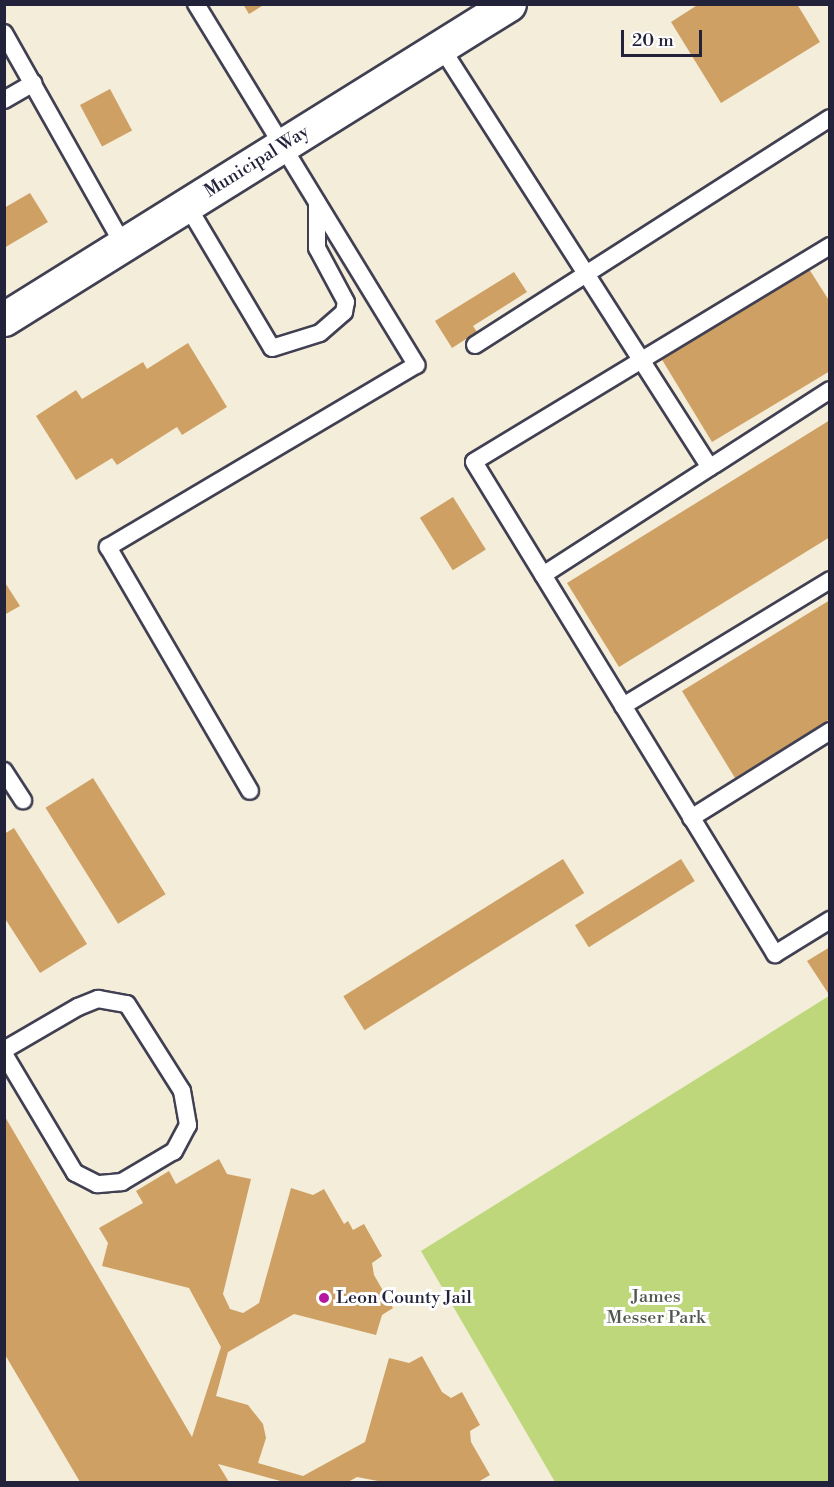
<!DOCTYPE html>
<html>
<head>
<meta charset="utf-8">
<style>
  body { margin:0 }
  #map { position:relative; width:834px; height:1487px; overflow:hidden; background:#f3edd9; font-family:"Libre Bodoni",serif }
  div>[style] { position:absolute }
  .green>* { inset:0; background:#bed77b }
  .building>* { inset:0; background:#cfa064; transform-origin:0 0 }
  .roads { filter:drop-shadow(2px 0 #414053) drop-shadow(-2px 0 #414053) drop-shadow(0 2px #414053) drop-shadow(0 -2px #414053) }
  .service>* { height:16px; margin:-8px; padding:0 8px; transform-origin:8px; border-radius:8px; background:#fff }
  .tertiary>* { height:33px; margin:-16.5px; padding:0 16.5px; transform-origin:16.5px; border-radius:16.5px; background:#fff }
  .dots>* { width:16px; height:16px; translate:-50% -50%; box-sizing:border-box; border:3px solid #fff; border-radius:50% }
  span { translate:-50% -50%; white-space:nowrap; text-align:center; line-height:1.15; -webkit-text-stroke:6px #fff; paint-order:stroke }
  .street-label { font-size:18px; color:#22223b }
  .poi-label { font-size:18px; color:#22223b }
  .left { translate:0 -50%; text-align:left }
  .park-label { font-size:18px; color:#51584e }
  .frame { position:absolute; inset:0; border:6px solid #22223b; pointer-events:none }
  .scale { position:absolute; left:621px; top:30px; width:81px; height:27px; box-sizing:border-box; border:3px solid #22223b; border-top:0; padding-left:8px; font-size:18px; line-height:21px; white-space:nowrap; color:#22223b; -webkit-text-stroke:4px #fff; paint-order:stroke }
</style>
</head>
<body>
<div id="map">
  <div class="green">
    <i style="clip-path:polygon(829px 996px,829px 1482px,555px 1482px,421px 1251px)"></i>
  </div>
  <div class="building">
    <i style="clip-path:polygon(243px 4px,265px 4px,249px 14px)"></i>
    <i style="clip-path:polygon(699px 4px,797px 4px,820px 42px,721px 103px,671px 22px)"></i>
    <i style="left:110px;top:89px;width:47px;height:34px;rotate:62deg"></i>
    <i style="clip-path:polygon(30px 193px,48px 222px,4px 248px,4px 208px)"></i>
    <i style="clip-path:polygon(809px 269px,830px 302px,830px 371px,712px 442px,661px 358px)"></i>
    <i style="clip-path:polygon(514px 272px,527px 292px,473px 326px,477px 332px,452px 348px,435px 321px)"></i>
    <i style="clip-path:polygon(188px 343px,227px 407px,182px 435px,177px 427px,117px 465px,112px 458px,76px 480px,36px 416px,76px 390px,82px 399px,143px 362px,147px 369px)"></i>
    <i style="clip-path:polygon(830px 420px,830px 537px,619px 667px,567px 583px)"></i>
    <i style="left:453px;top:497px;width:62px;height:39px;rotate:58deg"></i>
    <i style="clip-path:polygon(4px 581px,20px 606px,4px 615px)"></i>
    <i style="clip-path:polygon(830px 600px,830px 719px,735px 778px,682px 691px)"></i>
    <i style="left:93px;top:778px;width:137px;height:56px;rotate:58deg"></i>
    <i style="clip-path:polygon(14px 828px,87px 944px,40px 973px,4px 917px,4px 834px)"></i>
    <i style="left:563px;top:859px;width:40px;height:259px;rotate:58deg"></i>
    <i style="left:681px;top:859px;width:26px;height:125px;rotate:58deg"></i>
    <i style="clip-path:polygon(830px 947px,830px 996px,807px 961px)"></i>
    <i style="clip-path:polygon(4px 1115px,192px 1437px,221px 1347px,189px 1288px,102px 1266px,108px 1243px,99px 1228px,143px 1203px,136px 1191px,169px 1171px,176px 1184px,219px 1159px,227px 1174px,251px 1179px,223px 1294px,230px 1309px,243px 1313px,259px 1303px,291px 1188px,313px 1195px,324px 1189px,344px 1224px,348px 1221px,353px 1230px,364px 1224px,382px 1256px,372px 1263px,374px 1275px,393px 1308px,382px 1315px,376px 1335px,294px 1314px,228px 1352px,216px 1396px,248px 1405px,263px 1424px,266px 1438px,258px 1463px,303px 1476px,365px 1442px,389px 1358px,409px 1363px,422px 1356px,442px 1392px,451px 1398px,462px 1392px,480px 1425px,470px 1431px,471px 1442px,490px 1475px,478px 1482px,383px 1482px,357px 1477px,348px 1482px,284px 1482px,218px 1464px,229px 1482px,80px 1482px,4px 1353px)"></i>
  </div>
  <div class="roads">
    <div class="service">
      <i style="left:196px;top:4px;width:423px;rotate:58.6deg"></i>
      <i style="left:416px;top:365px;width:358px;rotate:149.4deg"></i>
      <i style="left:108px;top:547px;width:282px;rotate:59.8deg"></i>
      <i style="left:4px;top:33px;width:244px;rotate:60.6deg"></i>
      <i style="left:441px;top:47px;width:499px;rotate:57.4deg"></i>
      <i style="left:4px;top:100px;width:34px;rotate:-30deg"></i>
      <i style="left:187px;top:205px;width:166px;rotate:59.3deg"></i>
      <i style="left:272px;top:348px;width:50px;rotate:-17.4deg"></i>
      <i style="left:320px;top:333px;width:32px;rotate:-41deg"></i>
      <i style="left:344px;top:312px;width:10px;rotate:-79deg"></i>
      <i style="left:346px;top:302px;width:61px;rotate:-118.2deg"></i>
      <i style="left:317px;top:248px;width:45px;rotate:-90deg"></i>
      <i style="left:830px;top:246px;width:416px;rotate:148.8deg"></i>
      <i style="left:474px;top:462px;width:577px;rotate:58.54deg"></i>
      <i style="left:775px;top:954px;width:65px;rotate:-31.7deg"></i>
      <i style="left:475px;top:345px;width:421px;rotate:-32.6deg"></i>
      <i style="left:543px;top:575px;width:341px;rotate:-32.8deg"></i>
      <i style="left:623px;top:706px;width:242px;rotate:-31.3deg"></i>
      <i style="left:4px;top:771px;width:35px;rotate:57deg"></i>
      <i style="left:691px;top:818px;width:164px;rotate:-32deg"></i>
      <i style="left:4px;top:1050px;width:86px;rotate:-30.2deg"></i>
      <i style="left:78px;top:1007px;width:22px;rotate:-22deg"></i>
      <i style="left:98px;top:999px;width:29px;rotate:10deg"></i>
      <i style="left:127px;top:1004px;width:103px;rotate:57.7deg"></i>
      <i style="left:182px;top:1091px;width:35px;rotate:80deg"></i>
      <i style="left:188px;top:1125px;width:30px;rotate:118deg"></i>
      <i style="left:174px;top:1151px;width:61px;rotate:149.2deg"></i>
      <i style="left:122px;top:1182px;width:25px;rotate:175deg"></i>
      <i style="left:97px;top:1184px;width:25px;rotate:-153deg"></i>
      <i style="left:75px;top:1173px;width:139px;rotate:-120.8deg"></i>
    </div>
    <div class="tertiary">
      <i style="left:4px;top:319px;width:595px;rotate:-31.95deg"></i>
    </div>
  </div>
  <div class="dots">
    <i style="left:324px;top:1298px;background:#b5179e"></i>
  </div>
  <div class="street-label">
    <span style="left:257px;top:162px;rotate:-32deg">Municipal Way</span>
  </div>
  <div class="poi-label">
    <span class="left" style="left:336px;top:1298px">Leon County Jail</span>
  </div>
  <div class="park-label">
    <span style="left:656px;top:1308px">James<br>Messer Park</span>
  </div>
  <div class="frame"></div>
  <div class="scale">20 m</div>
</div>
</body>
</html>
